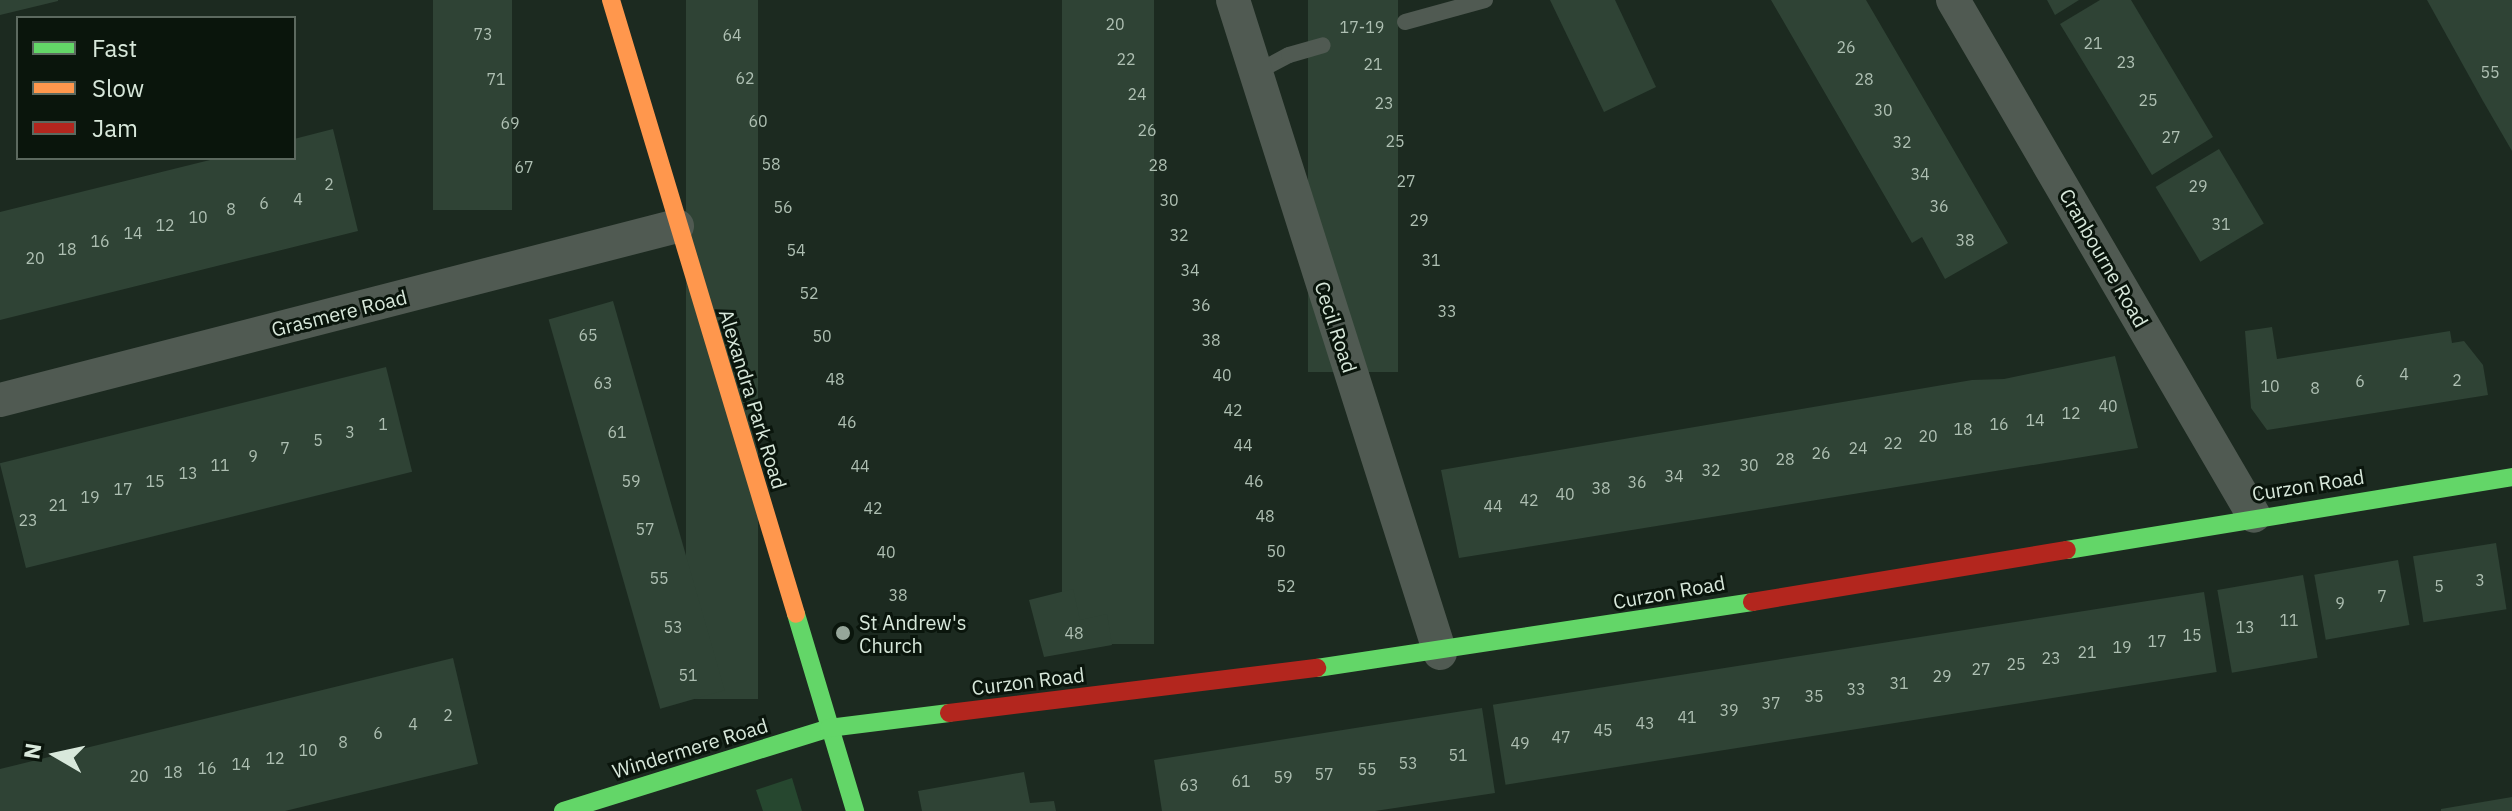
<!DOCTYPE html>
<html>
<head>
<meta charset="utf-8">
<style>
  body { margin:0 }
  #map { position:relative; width:2512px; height:811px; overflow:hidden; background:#1c2a20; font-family:"IBM Plex Sans",sans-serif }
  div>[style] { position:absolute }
  .green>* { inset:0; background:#26472f }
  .building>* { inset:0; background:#2f4335; transform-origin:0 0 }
  .lane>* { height:16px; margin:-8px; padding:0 8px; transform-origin:8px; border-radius:8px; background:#505a52 }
  .street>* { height:34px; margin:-17px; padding:0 17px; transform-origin:17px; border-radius:17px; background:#505a52 }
  .fast>* { height:18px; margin:-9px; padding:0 9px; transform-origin:9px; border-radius:9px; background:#63d668 }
  .slow>* { height:18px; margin:-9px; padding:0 9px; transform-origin:9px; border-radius:9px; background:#ff974d }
  .jam>* { height:18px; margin:-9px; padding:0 9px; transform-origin:9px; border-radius:9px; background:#b3261e }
  .dots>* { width:22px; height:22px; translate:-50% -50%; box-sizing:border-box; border:4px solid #0a150c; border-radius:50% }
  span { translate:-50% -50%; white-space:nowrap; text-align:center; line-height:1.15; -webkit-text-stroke:6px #0a150c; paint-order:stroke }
  .number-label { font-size:16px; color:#aebfb2 }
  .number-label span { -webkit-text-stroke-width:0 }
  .street-label { font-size:20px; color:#d8e8db }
  .poi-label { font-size:20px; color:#d8e8db }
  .left { translate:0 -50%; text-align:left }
  .legend { position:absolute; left:16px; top:16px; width:280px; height:144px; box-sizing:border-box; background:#0a150c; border:2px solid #5c695f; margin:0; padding:10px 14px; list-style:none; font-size:24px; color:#d8e8db }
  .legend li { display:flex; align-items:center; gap:16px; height:40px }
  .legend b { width:40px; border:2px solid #5c695f }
  .north { position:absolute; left:16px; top:715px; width:80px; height:80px; -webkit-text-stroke:6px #0a150c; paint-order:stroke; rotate:279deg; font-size:22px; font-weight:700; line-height:32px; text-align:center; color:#d8e8db }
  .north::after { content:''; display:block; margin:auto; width:28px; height:36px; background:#d8e8db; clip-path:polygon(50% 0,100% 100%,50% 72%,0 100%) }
</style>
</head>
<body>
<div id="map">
  <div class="green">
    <i style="clip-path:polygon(792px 778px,802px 811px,763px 811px,756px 790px)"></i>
  </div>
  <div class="building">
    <i style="clip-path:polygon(0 0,58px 0,58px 1px,0 15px)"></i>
    <i style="left:433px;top:0;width:79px;height:210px"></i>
    <i style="left:686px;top:0;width:72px;height:699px"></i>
    <i style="left:1062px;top:0;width:92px;height:644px"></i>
    <i style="left:1308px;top:0;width:90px;height:372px"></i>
    <i style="clip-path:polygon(1550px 0,1615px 0,1656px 87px,1604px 112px)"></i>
    <i style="clip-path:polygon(1771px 0,1866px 0,2008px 243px,1945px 279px,1922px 237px,1912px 243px)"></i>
    <i style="clip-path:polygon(2047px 0,2079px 0,2055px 15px)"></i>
    <i style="clip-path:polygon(2100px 0,2131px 0,2213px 137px,2152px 175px,2060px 24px)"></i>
    <i style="clip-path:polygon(2427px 0,2512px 0,2512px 151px,2483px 101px)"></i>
    <i style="clip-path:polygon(333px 129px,358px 231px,0 320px,0 212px,218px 158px,294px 158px,294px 139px)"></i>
    <i style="left:2219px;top:149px;width:87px;height:74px;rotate:59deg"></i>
    <i style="left:613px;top:301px;width:405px;height:67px;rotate:74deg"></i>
    <i style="clip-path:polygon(2272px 327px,2277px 359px,2450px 331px,2452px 343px,2464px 341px,2483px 365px,2488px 395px,2267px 430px,2251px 408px,2245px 331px)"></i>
    <i style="clip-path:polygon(2115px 356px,2138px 448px,1459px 558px,1441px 470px,1972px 380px,2004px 379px)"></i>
    <i style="left:386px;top:367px;width:108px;height:398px;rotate:76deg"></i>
    <i style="left:2496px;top:543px;width:67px;height:84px;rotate:81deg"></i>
    <i style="left:2398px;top:560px;width:66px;height:85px;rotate:80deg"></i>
    <i style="left:2303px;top:575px;width:84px;height:87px;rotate:80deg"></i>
    <i style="clip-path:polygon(1073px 589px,1080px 620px,1107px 614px,1112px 645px,1044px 657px,1029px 600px)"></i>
    <i style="left:2204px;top:592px;width:81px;height:720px;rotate:81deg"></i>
    <i style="clip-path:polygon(453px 658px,478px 764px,285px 811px,0 811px,0 769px)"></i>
    <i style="clip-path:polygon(1482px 708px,1495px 793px,1375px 811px,1162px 811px,1154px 760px)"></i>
    <i style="clip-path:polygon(1024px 772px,1030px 803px,1054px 801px,1056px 811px,922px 811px,918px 791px)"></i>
    <i style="clip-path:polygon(2512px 797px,2512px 811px,2441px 811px,2441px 809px)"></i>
  </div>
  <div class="lane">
    <i style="left:1405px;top:22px;width:83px;rotate:-15.4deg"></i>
    <i style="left:1255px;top:73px;width:38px;rotate:-28deg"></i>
    <i style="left:1289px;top:55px;width:35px;rotate:-16deg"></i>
  </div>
  <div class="street">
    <i style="left:1233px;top:0;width:685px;rotate:72.41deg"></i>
    <i style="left:1953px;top:0;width:597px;rotate:59.74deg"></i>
    <i style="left:0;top:400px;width:699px;rotate:-14.41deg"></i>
  </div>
  <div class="fast">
    <i style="left:2067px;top:550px;width:451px;rotate:-9.3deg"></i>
    <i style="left:796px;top:614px;width:206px;rotate:73.3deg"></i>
    <i style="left:1317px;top:668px;width:440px;rotate:-8.6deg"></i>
    <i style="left:563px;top:811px;width:279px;rotate:-17.3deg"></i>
    <i style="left:829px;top:728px;width:121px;rotate:-7.1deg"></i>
  </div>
  <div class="slow">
    <i style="left:611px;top:0;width:641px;rotate:73.23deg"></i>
  </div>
  <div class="jam">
    <i style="left:1752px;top:602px;width:319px;rotate:-9.4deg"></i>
    <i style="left:949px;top:713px;width:371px;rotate:-7deg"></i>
  </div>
  <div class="dots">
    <i style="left:843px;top:633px;background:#96a69a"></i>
  </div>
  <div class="number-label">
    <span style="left:1115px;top:24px">20</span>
    <span style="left:1362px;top:27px">17-19</span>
    <span style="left:483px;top:34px">73</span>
    <span style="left:732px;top:35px">64</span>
    <span style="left:2093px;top:43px">21</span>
    <span style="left:1846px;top:47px">26</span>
    <span style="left:1126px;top:59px">22</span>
    <span style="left:2126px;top:62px">23</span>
    <span style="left:1373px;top:64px">21</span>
    <span style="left:2490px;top:72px">55</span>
    <span style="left:745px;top:78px">62</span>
    <span style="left:496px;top:79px">71</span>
    <span style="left:1864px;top:79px">28</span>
    <span style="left:1137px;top:94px">24</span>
    <span style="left:2148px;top:100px">25</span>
    <span style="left:1384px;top:103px">23</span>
    <span style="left:1883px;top:110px">30</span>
    <span style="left:758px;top:121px">60</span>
    <span style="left:510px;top:123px">69</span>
    <span style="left:1147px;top:130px">26</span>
    <span style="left:2171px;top:137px">27</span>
    <span style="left:1395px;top:141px">25</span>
    <span style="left:1902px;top:142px">32</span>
    <span style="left:771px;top:164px">58</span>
    <span style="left:1158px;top:165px">28</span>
    <span style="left:524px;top:167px">67</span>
    <span style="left:1920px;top:174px">34</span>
    <span style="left:1406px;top:181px">27</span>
    <span style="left:329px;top:184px">2</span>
    <span style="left:2198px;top:186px">29</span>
    <span style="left:298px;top:199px">4</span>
    <span style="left:1169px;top:200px">30</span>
    <span style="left:264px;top:203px">6</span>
    <span style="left:1939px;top:206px">36</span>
    <span style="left:783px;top:207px">56</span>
    <span style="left:231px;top:209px">8</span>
    <span style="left:198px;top:217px">10</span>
    <span style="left:1419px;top:220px">29</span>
    <span style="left:2221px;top:224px">31</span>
    <span style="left:165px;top:225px">12</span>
    <span style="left:133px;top:233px">14</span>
    <span style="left:1179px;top:235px">32</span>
    <span style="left:1965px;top:240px">38</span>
    <span style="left:100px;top:241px">16</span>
    <span style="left:67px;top:249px">18</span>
    <span style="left:796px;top:250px">54</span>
    <span style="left:35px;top:258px">20</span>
    <span style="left:1431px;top:260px">31</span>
    <span style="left:1190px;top:270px">34</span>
    <span style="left:809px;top:293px">52</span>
    <span style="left:1201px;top:305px">36</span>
    <span style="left:1447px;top:311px">33</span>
    <span style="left:588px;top:335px">65</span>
    <span style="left:822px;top:336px">50</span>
    <span style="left:1211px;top:340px">38</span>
    <span style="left:2404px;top:374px">4</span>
    <span style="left:1222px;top:375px">40</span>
    <span style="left:835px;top:379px">48</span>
    <span style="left:2457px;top:380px">2</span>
    <span style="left:2360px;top:381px">6</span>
    <span style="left:603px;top:383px">63</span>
    <span style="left:2270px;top:386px">10</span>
    <span style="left:2315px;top:388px">8</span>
    <span style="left:2108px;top:406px">40</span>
    <span style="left:1233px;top:410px">42</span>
    <span style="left:2071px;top:413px">12</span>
    <span style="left:2035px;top:420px">14</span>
    <span style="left:847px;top:422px">46</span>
    <span style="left:383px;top:424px">1</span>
    <span style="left:1999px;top:424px">16</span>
    <span style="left:1963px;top:429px">18</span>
    <span style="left:350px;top:432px">3</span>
    <span style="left:617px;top:432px">61</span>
    <span style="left:1928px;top:436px">20</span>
    <span style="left:318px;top:440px">5</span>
    <span style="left:1893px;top:443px">22</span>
    <span style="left:1243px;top:445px">44</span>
    <span style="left:285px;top:448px">7</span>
    <span style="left:1858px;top:448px">24</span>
    <span style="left:1821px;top:453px">26</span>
    <span style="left:253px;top:456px">9</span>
    <span style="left:1785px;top:459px">28</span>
    <span style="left:220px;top:465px">11</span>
    <span style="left:1749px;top:465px">30</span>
    <span style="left:860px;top:466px">44</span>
    <span style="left:1711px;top:470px">32</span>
    <span style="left:188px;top:473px">13</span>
    <span style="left:1674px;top:476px">34</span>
    <span style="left:155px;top:481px">15</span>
    <span style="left:631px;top:481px">59</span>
    <span style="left:1254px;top:481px">46</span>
    <span style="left:1637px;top:482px">36</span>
    <span style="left:1601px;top:488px">38</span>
    <span style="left:123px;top:489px">17</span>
    <span style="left:1565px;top:494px">40</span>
    <span style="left:90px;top:497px">19</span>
    <span style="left:1529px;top:500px">42</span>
    <span style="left:58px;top:505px">21</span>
    <span style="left:1493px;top:506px">44</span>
    <span style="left:873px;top:508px">42</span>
    <span style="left:1265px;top:516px">48</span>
    <span style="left:28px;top:520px">23</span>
    <span style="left:645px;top:529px">57</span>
    <span style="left:1276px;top:551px">50</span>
    <span style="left:886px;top:552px">40</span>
    <span style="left:659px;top:578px">55</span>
    <span style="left:2480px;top:580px">3</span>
    <span style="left:1286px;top:586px">52</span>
    <span style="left:2439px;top:586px">5</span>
    <span style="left:898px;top:595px">38</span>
    <span style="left:2382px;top:596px">7</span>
    <span style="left:2340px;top:603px">9</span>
    <span style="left:2289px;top:620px">11</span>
    <span style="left:673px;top:627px">53</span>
    <span style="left:2245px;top:627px">13</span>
    <span style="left:1074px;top:633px">48</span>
    <span style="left:2192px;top:635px">15</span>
    <span style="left:2157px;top:641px">17</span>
    <span style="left:2122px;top:647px">19</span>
    <span style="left:2087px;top:652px">21</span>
    <span style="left:2051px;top:658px">23</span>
    <span style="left:2016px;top:664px">25</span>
    <span style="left:1981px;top:669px">27</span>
    <span style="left:688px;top:675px">51</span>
    <span style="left:1942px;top:676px">29</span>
    <span style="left:1899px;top:683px">31</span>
    <span style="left:1856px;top:689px">33</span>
    <span style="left:1814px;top:696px">35</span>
    <span style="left:1771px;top:703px">37</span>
    <span style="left:1729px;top:710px">39</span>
    <span style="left:448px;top:715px">2</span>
    <span style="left:1687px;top:717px">41</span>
    <span style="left:1645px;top:723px">43</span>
    <span style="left:413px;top:724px">4</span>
    <span style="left:1603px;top:730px">45</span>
    <span style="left:378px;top:733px">6</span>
    <span style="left:1561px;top:737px">47</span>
    <span style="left:343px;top:742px">8</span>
    <span style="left:1520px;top:743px">49</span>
    <span style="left:308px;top:750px">10</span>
    <span style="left:1458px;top:755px">51</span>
    <span style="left:275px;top:758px">12</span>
    <span style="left:1408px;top:763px">53</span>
    <span style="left:241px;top:764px">14</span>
    <span style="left:207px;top:768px">16</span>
    <span style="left:1367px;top:769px">55</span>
    <span style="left:173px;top:772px">18</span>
    <span style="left:1324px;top:774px">57</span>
    <span style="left:139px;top:776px">20</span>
    <span style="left:1283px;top:777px">59</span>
    <span style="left:1241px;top:781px">61</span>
    <span style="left:1189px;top:785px">63</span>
  </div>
  <div class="street-label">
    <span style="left:2104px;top:258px;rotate:60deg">Cranbourne Road</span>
    <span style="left:339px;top:313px;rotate:-14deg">Grasmere Road</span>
    <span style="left:1336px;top:327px;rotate:72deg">Cecil Road</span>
    <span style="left:753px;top:399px;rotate:73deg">Alexandra Park Road</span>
    <span style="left:2308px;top:485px;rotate:-9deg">Curzon Road</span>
    <span style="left:1669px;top:592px;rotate:-10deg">Curzon Road</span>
    <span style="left:1028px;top:681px;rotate:-7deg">Curzon Road</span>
    <span style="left:690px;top:748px;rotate:-17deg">Windermere Road</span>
  </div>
  <div class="poi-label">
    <span class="left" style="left:859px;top:634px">St Andrew's<br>Church</span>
  </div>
  <ul class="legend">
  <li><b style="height:10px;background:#63d668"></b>Fast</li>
  <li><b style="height:10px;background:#ff974d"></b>Slow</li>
  <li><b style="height:10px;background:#b3261e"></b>Jam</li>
  </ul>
  <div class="north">N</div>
</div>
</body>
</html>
